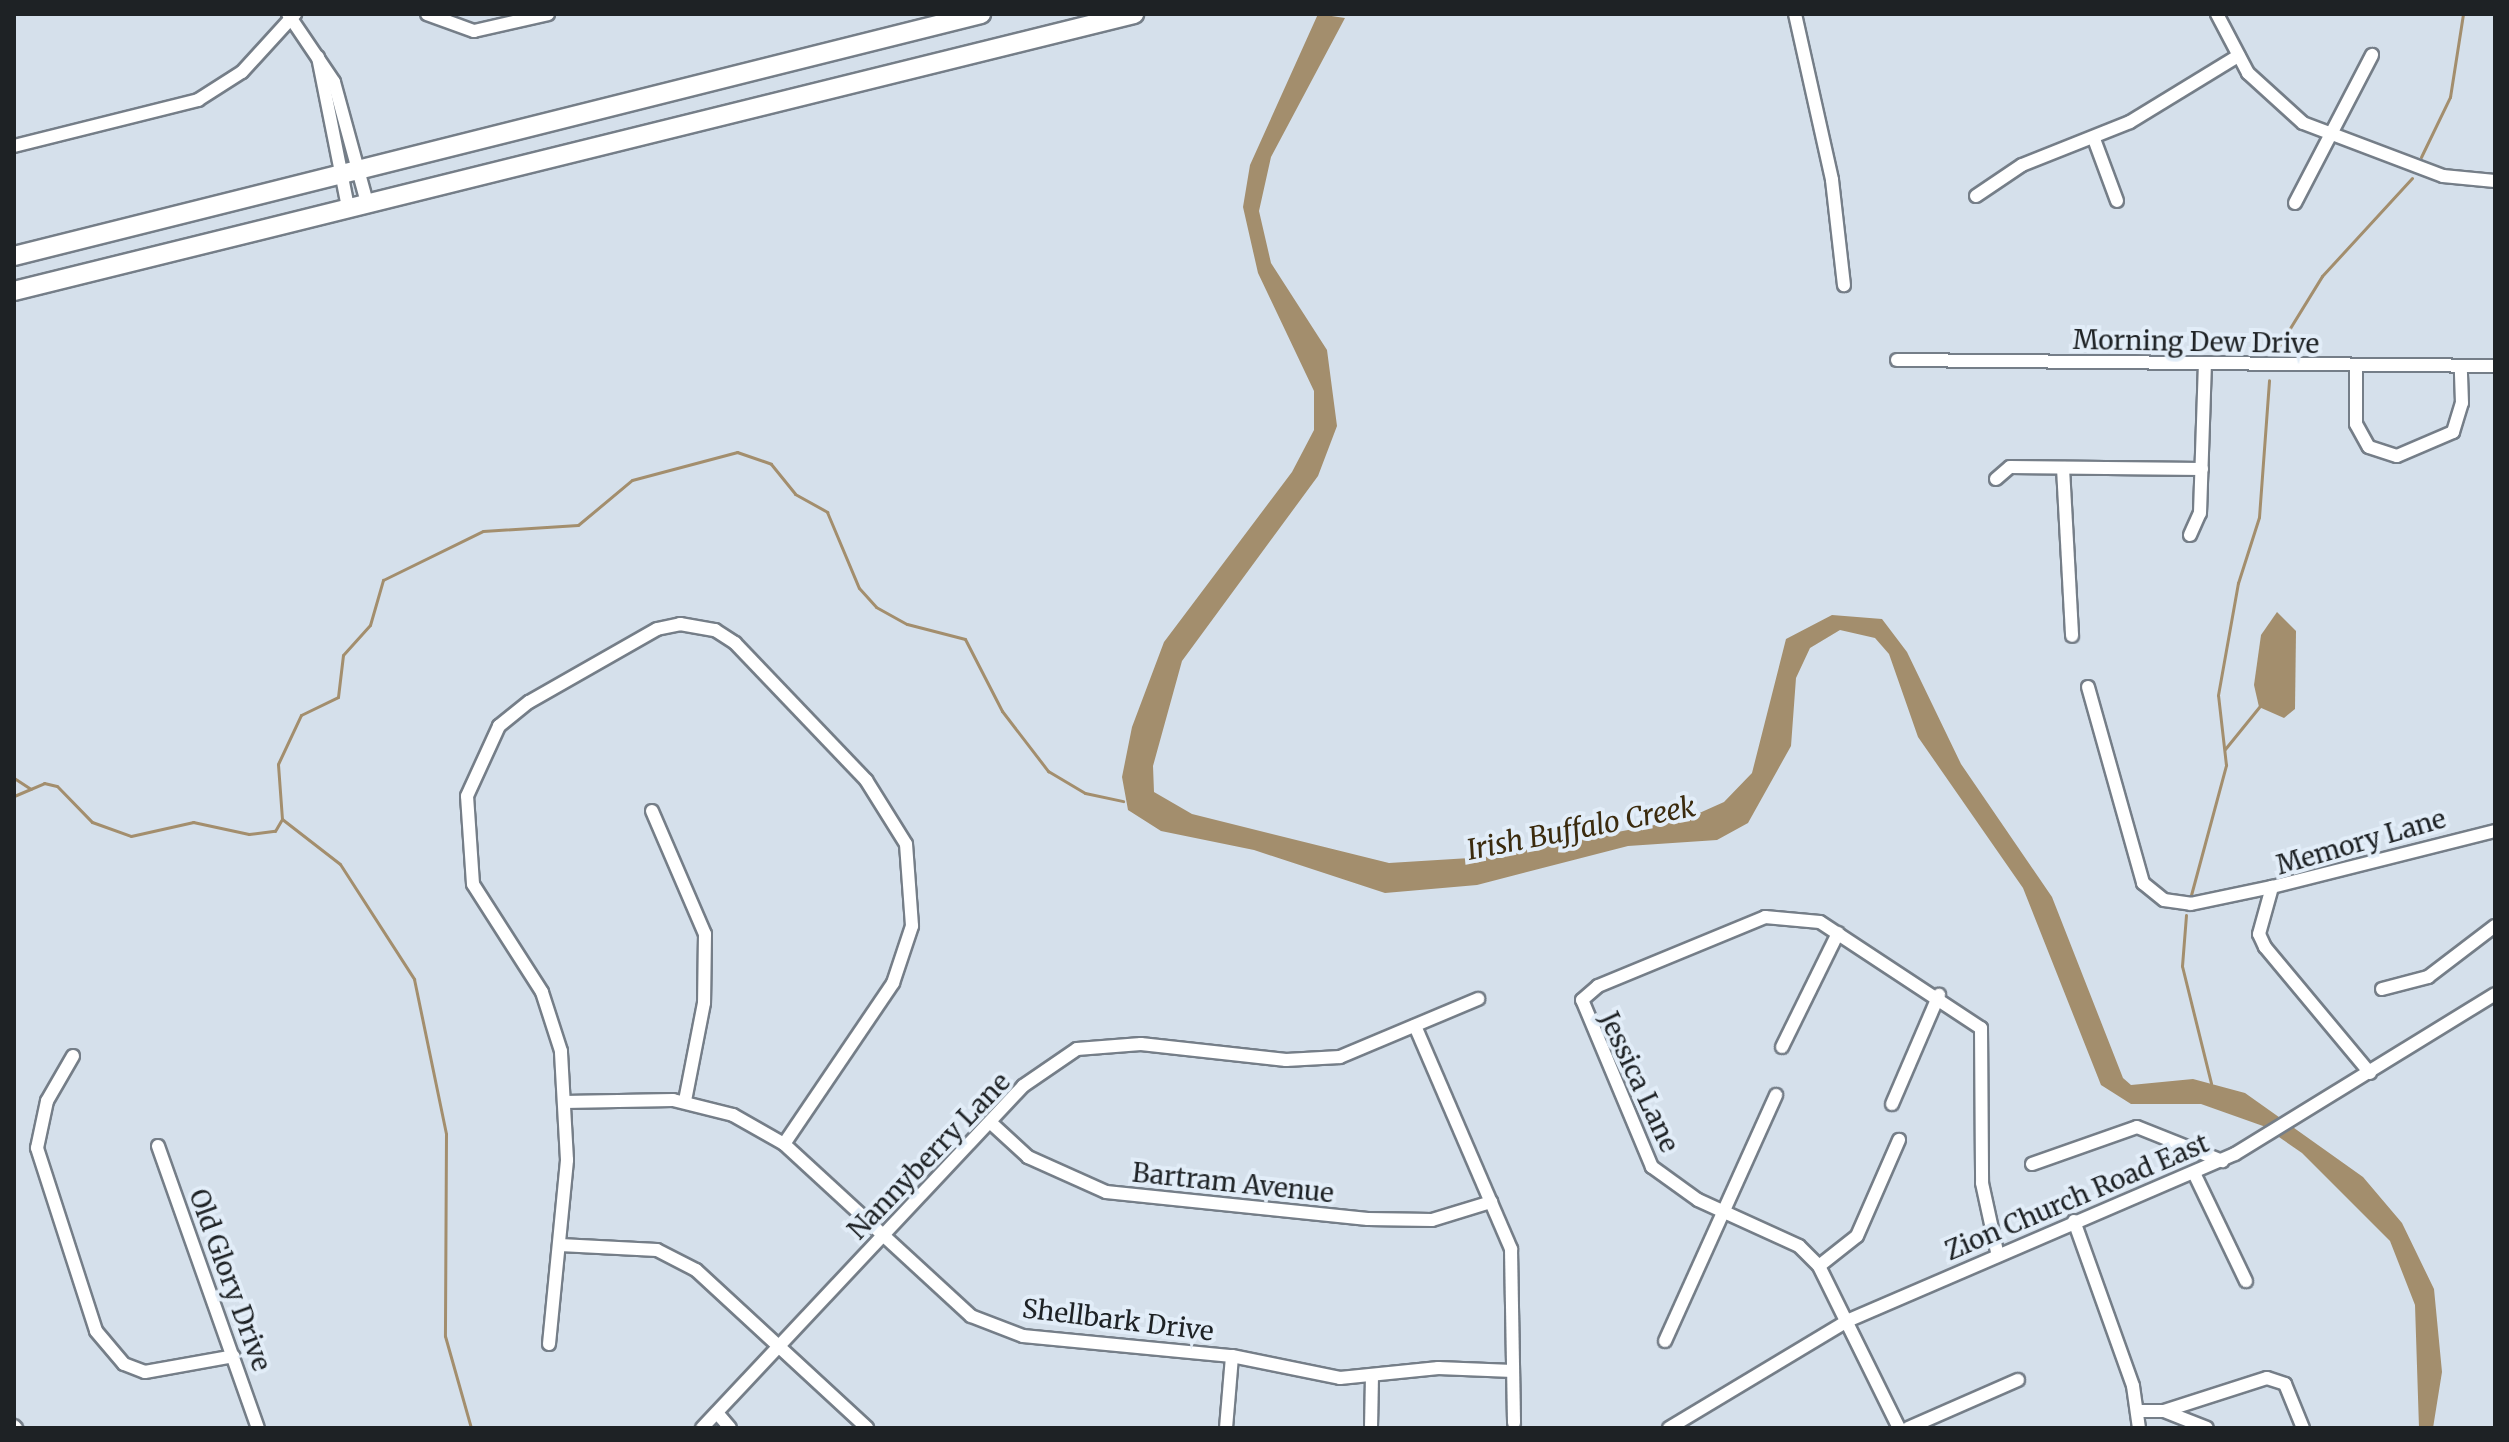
<!DOCTYPE html>
<html>
<head>
<meta charset="utf-8">
<style>
  body { margin:0 }
  #map { position:relative; width:2509px; height:1442px; overflow:hidden; background:#d5e0eb; font-family:Merriweather,serif }
  div>[style] { position:absolute }
  .water>* { inset:0; background:#a38e6d }
  .stream>* { height:3px; margin:-1.5px; padding:0 1.5px; transform-origin:1.5px; border-radius:1.5px; background:#a38e6d }
  .roads { filter:drop-shadow(2px 0 #757e88) drop-shadow(-2px 0 #757e88) drop-shadow(0 2px #757e88) drop-shadow(0 -2px #757e88) }
  .minor>* { height:12px; margin:-6px; padding:0 6px; transform-origin:6px; border-radius:6px; background:#fff }
  .highway>* { height:18px; margin:-9px; padding:0 9px; transform-origin:9px; border-radius:9px; background:#fff }
  span { translate:-50% -50%; white-space:nowrap; text-align:center; line-height:1.15; -webkit-text-stroke:8px #e2edf8; paint-order:stroke }
  .street-label { font-size:26px; color:#1e2225 }
  .water-label { font-size:28px; color:#3b2b0e; font-style:italic }
  .frame { position:absolute; inset:0; border:16px solid #1e2225; pointer-events:none }
</style>
</head>
<body>
<div id="map">
  <div class="water">
    <i style="clip-path:polygon(1318px 14px,1345px 18px,1271px 157px,1259px 211px,1271px 263px,1327px 350px,1337px 426px,1318px 476px,1182px 661px,1153px 766px,1154px 792px,1192px 814px,1389px 863px,1486px 857px,1686px 819px,1724px 802px,1752px 773px,1786px 639px,1832px 615px,1882px 619px,1907px 652px,1961px 764px,2052px 897px,2123px 1078px,2131px 1085px,2193px 1079px,2245px 1093px,2363px 1177px,2402px 1223px,2434px 1289px,2442px 1372px,2433px 1428px,2419px 1428px,2415px 1305px,2390px 1241px,2302px 1153px,2263px 1126px,2201px 1104px,2131px 1104px,2101px 1085px,2023px 888px,1918px 737px,1889px 654px,1875px 638px,1840px 630px,1810px 648px,1796px 678px,1791px 746px,1748px 823px,1717px 840px,1628px 846px,1477px 885px,1385px 893px,1254px 850px,1161px 831px,1128px 810px,1122px 777px,1132px 727px,1164px 642px,1292px 472px,1314px 430px,1314px 391px,1258px 273px,1243px 207px,1250px 165px)"></i>
    <i style="clip-path:polygon(2277px 612px,2296px 631px,2295px 709px,2284px 718px,2259px 707px,2254px 685px,2261px 635px)"></i>
  </div>
  <div class="stream">
    <i style="left:2421px;top:157px;width:67px;rotate:-64.2deg"></i>
    <i style="left:2450px;top:97px;width:84px;rotate:-81.1deg"></i>
    <i style="left:2279px;top:346px;width:82px;rotate:-58.4deg"></i>
    <i style="left:2322px;top:276px;width:133px;rotate:-47.4deg"></i>
    <i style="left:2225px;top:749px;width:55px;rotate:-50.9deg"></i>
    <i style="left:14px;top:778px;width:20px;rotate:33deg"></i>
    <i style="left:14px;top:796px;width:33px;rotate:-23deg"></i>
    <i style="left:44px;top:783px;width:13px;rotate:13deg"></i>
    <i style="left:57px;top:786px;width:50px;rotate:45.8deg"></i>
    <i style="left:92px;top:822px;width:41px;rotate:19.7deg"></i>
    <i style="left:131px;top:836px;width:64px;rotate:-12.7deg"></i>
    <i style="left:193px;top:822px;width:57px;rotate:12.1deg"></i>
    <i style="left:249px;top:834px;width:26px;rotate:-7deg"></i>
    <i style="left:275px;top:831px;width:14px;rotate:-60deg"></i>
    <i style="left:282px;top:819px;width:55px;rotate:-94.2deg"></i>
    <i style="left:278px;top:764px;width:54px;rotate:-64.9deg"></i>
    <i style="left:301px;top:715px;width:41px;rotate:-25.9deg"></i>
    <i style="left:338px;top:697px;width:42px;rotate:-83.2deg"></i>
    <i style="left:343px;top:655px;width:40px;rotate:-48deg"></i>
    <i style="left:370px;top:625px;width:47px;rotate:-73.9deg"></i>
    <i style="left:383px;top:580px;width:111px;rotate:-26.1deg"></i>
    <i style="left:483px;top:531px;width:95px;rotate:-3.6deg"></i>
    <i style="left:578px;top:525px;width:70px;rotate:-39.8deg"></i>
    <i style="left:632px;top:480px;width:109px;rotate:-14.9deg"></i>
    <i style="left:737px;top:452px;width:36px;rotate:19deg"></i>
    <i style="left:771px;top:464px;width:38px;rotate:51deg"></i>
    <i style="left:795px;top:494px;width:37px;rotate:29deg"></i>
    <i style="left:827px;top:512px;width:82px;rotate:67.2deg"></i>
    <i style="left:859px;top:588px;width:25px;rotate:48deg"></i>
    <i style="left:876px;top:607px;width:35px;rotate:29deg"></i>
    <i style="left:907px;top:624px;width:60px;rotate:14.5deg"></i>
    <i style="left:965px;top:639px;width:81px;rotate:62.8deg"></i>
    <i style="left:1002px;top:711px;width:76px;rotate:52.5deg"></i>
    <i style="left:1048px;top:771px;width:43px;rotate:30.7deg"></i>
    <i style="left:1085px;top:793px;width:39px;rotate:12deg"></i>
    <i style="left:282px;top:819px;width:73px;rotate:37.8deg"></i>
    <i style="left:340px;top:864px;width:137px;rotate:57.2deg"></i>
    <i style="left:414px;top:979px;width:158px;rotate:78.3deg"></i>
    <i style="left:446px;top:1134px;width:202px;rotate:90.3deg"></i>
    <i style="left:445px;top:1336px;width:96px;rotate:74.2deg"></i>
    <i style="left:2191px;top:895px;width:135px;rotate:-74.9deg"></i>
    <i style="left:2226px;top:765px;width:70px;rotate:-96.5deg"></i>
    <i style="left:2218px;top:695px;width:114px;rotate:-79.9deg"></i>
    <i style="left:2238px;top:583px;width:69px;rotate:-72.3deg"></i>
    <i style="left:2259px;top:517px;width:137px;rotate:-85.8deg"></i>
    <i style="left:2186px;top:915px;width:51px;rotate:94.5deg"></i>
    <i style="left:2182px;top:966px;width:121px;rotate:76.1deg"></i>
  </div>
  <div class="roads">
    <div class="minor">
      <i style="left:288px;top:14px;width:82px;rotate:55.9deg"></i>
      <i style="left:334px;top:82px;width:125px;rotate:74.7deg"></i>
      <i style="left:427px;top:14px;width:50px;rotate:19.9deg"></i>
      <i style="left:474px;top:31px;width:76px;rotate:-12.9deg"></i>
      <i style="left:1795px;top:14px;width:170px;rotate:77.4deg"></i>
      <i style="left:1832px;top:180px;width:106px;rotate:83.5deg"></i>
      <i style="left:2217px;top:14px;width:67px;rotate:62.3deg"></i>
      <i style="left:2248px;top:73px;width:74px;rotate:42.3deg"></i>
      <i style="left:2303px;top:123px;width:150px;rotate:20.7deg"></i>
      <i style="left:2443px;top:176px;width:52px;rotate:5.5deg"></i>
      <i style="left:318px;top:57px;width:153px;rotate:78.7deg"></i>
      <i style="left:2094px;top:139px;width:66px;rotate:69.6deg"></i>
      <i style="left:14px;top:146px;width:190px;rotate:-14deg"></i>
      <i style="left:198px;top:100px;width:52px;rotate:-32.5deg"></i>
      <i style="left:242px;top:72px;width:79px;rotate:-47.6deg"></i>
      <i style="left:1976px;top:196px;width:55px;rotate:-34deg"></i>
      <i style="left:2022px;top:165px;width:116px;rotate:-21.7deg"></i>
      <i style="left:2130px;top:122px;width:127px;rotate:-31.4deg"></i>
      <i style="left:2295px;top:203px;width:167px;rotate:-62.5deg"></i>
      <i style="left:1897px;top:360px;width:598px;rotate:0.57deg"></i>
      <i style="left:2356px;top:365px;width:59px;rotate:90deg"></i>
      <i style="left:2356px;top:424px;width:26px;rotate:61deg"></i>
      <i style="left:2369px;top:447px;width:29px;rotate:18deg"></i>
      <i style="left:2397px;top:456px;width:61px;rotate:-23.2deg"></i>
      <i style="left:2453px;top:432px;width:30px;rotate:-73deg"></i>
      <i style="left:2462px;top:403px;width:37px;rotate:-92deg"></i>
      <i style="left:2063px;top:468px;width:168px;rotate:86.9deg"></i>
      <i style="left:1996px;top:479px;width:18px;rotate:-41deg"></i>
      <i style="left:2010px;top:467px;width:192px;rotate:0.6deg"></i>
      <i style="left:2190px;top:535px;width:24px;rotate:-66deg"></i>
      <i style="left:2200px;top:513px;width:149px;rotate:-88.1deg"></i>
      <i style="left:2088px;top:687px;width:204px;rotate:74.3deg"></i>
      <i style="left:2143px;top:883px;width:27px;rotate:39deg"></i>
      <i style="left:2164px;top:900px;width:27px;rotate:8deg"></i>
      <i style="left:2191px;top:904px;width:83px;rotate:-11.9deg"></i>
      <i style="left:652px;top:811px;width:134px;rotate:66.7deg"></i>
      <i style="left:705px;top:934px;width:69px;rotate:90.8deg"></i>
      <i style="left:704px;top:1003px;width:100px;rotate:101deg"></i>
      <i style="left:2382px;top:989px;width:48px;rotate:-14.6deg"></i>
      <i style="left:2428px;top:977px;width:84px;rotate:-37.3deg"></i>
      <i style="left:1415px;top:1026px;width:243px;rotate:66.7deg"></i>
      <i style="left:1511px;top:1249px;width:174px;rotate:89deg"></i>
      <i style="left:1782px;top:1047px;width:127px;rotate:-63.8deg"></i>
      <i style="left:73px;top:1056px;width:52px;rotate:120deg"></i>
      <i style="left:47px;top:1101px;width:48px;rotate:102deg"></i>
      <i style="left:37px;top:1148px;width:192px;rotate:72.1deg"></i>
      <i style="left:96px;top:1331px;width:43px;rotate:49.7deg"></i>
      <i style="left:124px;top:1364px;width:22px;rotate:21deg"></i>
      <i style="left:145px;top:1372px;width:90px;rotate:-10.2deg"></i>
      <i style="left:2370px;top:1073px;width:164px;rotate:-129.8deg"></i>
      <i style="left:2265px;top:947px;width:14px;rotate:-115deg"></i>
      <i style="left:2259px;top:934px;width:49px;rotate:-74.5deg"></i>
      <i style="left:2272px;top:887px;width:230px;rotate:-14.1deg"></i>
      <i style="left:564px;top:1102px;width:109px;rotate:-1.1deg"></i>
      <i style="left:673px;top:1100px;width:62px;rotate:14deg"></i>
      <i style="left:733px;top:1115px;width:59px;rotate:29.6deg"></i>
      <i style="left:784px;top:1144px;width:254px;rotate:42.6deg"></i>
      <i style="left:971px;top:1316px;width:56px;rotate:21deg"></i>
      <i style="left:1023px;top:1336px;width:210px;rotate:5.5deg"></i>
      <i style="left:1232px;top:1356px;width:110px;rotate:11.5deg"></i>
      <i style="left:1340px;top:1378px;width:99px;rotate:-5.8deg"></i>
      <i style="left:1438px;top:1368px;width:75px;rotate:2.3deg"></i>
      <i style="left:1892px;top:1104px;width:119px;rotate:-66.7deg"></i>
      <i style="left:990px;top:1122px;width:52px;rotate:42.6deg"></i>
      <i style="left:1028px;top:1157px;width:85px;rotate:24.2deg"></i>
      <i style="left:1106px;top:1192px;width:263px;rotate:5.9deg"></i>
      <i style="left:1368px;top:1219px;width:64px;rotate:0.9deg"></i>
      <i style="left:1432px;top:1220px;width:62px;rotate:-17deg"></i>
      <i style="left:158px;top:1146px;width:299px;rotate:70.5deg"></i>
      <i style="left:2032px;top:1164px;width:111px;rotate:-19.4deg"></i>
      <i style="left:2137px;top:1127px;width:92px;rotate:21.8deg"></i>
      <i style="left:2194px;top:1173px;width:120px;rotate:64.3deg"></i>
      <i style="left:2074px;top:1221px;width:175px;rotate:70.3deg"></i>
      <i style="left:2133px;top:1386px;width:42px;rotate:81.9deg"></i>
      <i style="left:560px;top:1245px;width:97px;rotate:3deg"></i>
      <i style="left:657px;top:1250px;width:44px;rotate:27.1deg"></i>
      <i style="left:696px;top:1270px;width:233px;rotate:42.7deg"></i>
      <i style="left:1819px;top:1266px;width:48px;rotate:-38.3deg"></i>
      <i style="left:1857px;top:1236px;width:105px;rotate:-66.4deg"></i>
      <i style="left:1665px;top:1341px;width:270px;rotate:-65.7deg"></i>
      <i style="left:549px;top:1344px;width:185px;rotate:-84.4deg"></i>
      <i style="left:567px;top:1160px;width:109px;rotate:-93.2deg"></i>
      <i style="left:561px;top:1051px;width:62px;rotate:-107.9deg"></i>
      <i style="left:542px;top:992px;width:128px;rotate:-122.6deg"></i>
      <i style="left:473px;top:884px;width:88px;rotate:-93.9deg"></i>
      <i style="left:467px;top:796px;width:77px;rotate:-65.4deg"></i>
      <i style="left:499px;top:726px;width:38px;rotate:-39deg"></i>
      <i style="left:529px;top:702px;width:147px;rotate:-29.7deg"></i>
      <i style="left:657px;top:629px;width:24px;rotate:-12deg"></i>
      <i style="left:680px;top:624px;width:36px;rotate:10deg"></i>
      <i style="left:715px;top:630px;width:24px;rotate:33deg"></i>
      <i style="left:735px;top:643px;width:190px;rotate:46.3deg"></i>
      <i style="left:866px;top:780px;width:75px;rotate:58deg"></i>
      <i style="left:906px;top:844px;width:82px;rotate:85.8deg"></i>
      <i style="left:912px;top:926px;width:60px;rotate:108.4deg"></i>
      <i style="left:893px;top:983px;width:194px;rotate:124.1deg"></i>
      <i style="left:2138px;top:1411px;width:26px"></i>
      <i style="left:2164px;top:1411px;width:108px;rotate:-17.8deg"></i>
      <i style="left:2267px;top:1378px;width:19px;rotate:18deg"></i>
      <i style="left:2285px;top:1384px;width:48px;rotate:67.8deg"></i>
      <i style="left:2164px;top:1411px;width:46px;rotate:21.6deg"></i>
      <i style="left:718px;top:1414px;width:18px;rotate:49deg"></i>
      <i style="left:14px;top:1426px;width:3px;rotate:45deg"></i>
      <i style="left:702px;top:1428px;width:469px;rotate:-46.8deg"></i>
      <i style="left:1023px;top:1086px;width:65px;rotate:-34.4deg"></i>
      <i style="left:1077px;top:1049px;width:64px;rotate:-4.5deg"></i>
      <i style="left:1141px;top:1044px;width:146px;rotate:6.3deg"></i>
      <i style="left:1286px;top:1060px;width:54px;rotate:-3.2deg"></i>
      <i style="left:1340px;top:1057px;width:150px;rotate:-22.8deg"></i>
      <i style="left:1226px;top:1428px;width:72px;rotate:-85.2deg"></i>
      <i style="left:1371px;top:1428px;width:52px;rotate:-88.9deg"></i>
      <i style="left:1669px;top:1428px;width:208px;rotate:-31deg"></i>
      <i style="left:1847px;top:1321px;width:422px;rotate:-23.3deg"></i>
      <i style="left:2235px;top:1154px;width:305px;rotate:-31.6deg"></i>
      <i style="left:1899px;top:1428px;width:181px;rotate:-116.3deg"></i>
      <i style="left:1819px;top:1266px;width:28px;rotate:-135deg"></i>
      <i style="left:1799px;top:1246px;width:111px;rotate:-155.5deg"></i>
      <i style="left:1698px;top:1200px;width:57px;rotate:-144.3deg"></i>
      <i style="left:1652px;top:1167px;width:181px;rotate:-112.7deg"></i>
      <i style="left:1582px;top:1000px;width:21px;rotate:-41deg"></i>
      <i style="left:1598px;top:986px;width:181px;rotate:-22.4deg"></i>
      <i style="left:1765px;top:917px;width:55px;rotate:5.2deg"></i>
      <i style="left:1820px;top:922px;width:193px;rotate:33.4deg"></i>
      <i style="left:1981px;top:1028px;width:155px;rotate:89.6deg"></i>
      <i style="left:1982px;top:1183px;width:71px;rotate:77.7deg"></i>
      <i style="left:1908px;top:1428px;width:120px;rotate:-23.6deg"></i>
    </div>
    <div class="highway">
      <i style="left:14px;top:256px;width:997px;rotate:-14.05deg"></i>
      <i style="left:14px;top:291px;width:1154px;rotate:-13.89deg"></i>
    </div>
  </div>
  <div class="street-label">
    <span style="left:2196px;top:342px;rotate:1deg">Morning Dew Drive</span>
    <span style="left:2361px;top:842px;rotate:-16deg">Memory Lane</span>
    <span style="left:1639px;top:1082px;rotate:65deg">Jessica Lane</span>
    <span style="left:929px;top:1156px;rotate:-46deg">Nannyberry Lane</span>
    <span style="left:1233px;top:1183px;rotate:6deg">Bartram Avenue</span>
    <span style="left:2077px;top:1197px;rotate:-23deg">Zion Church Road East</span>
    <span style="left:230px;top:1280px;rotate:70deg">Old Glory Drive</span>
    <span style="left:1118px;top:1320px;rotate:7deg">Shellbark Drive</span>
  </div>
  <div class="water-label">
    <span style="left:1581px;top:828px;rotate:-11deg">Irish Buffalo Creek</span>
  </div>
  <div class="frame"></div>
</div>
</body>
</html>
